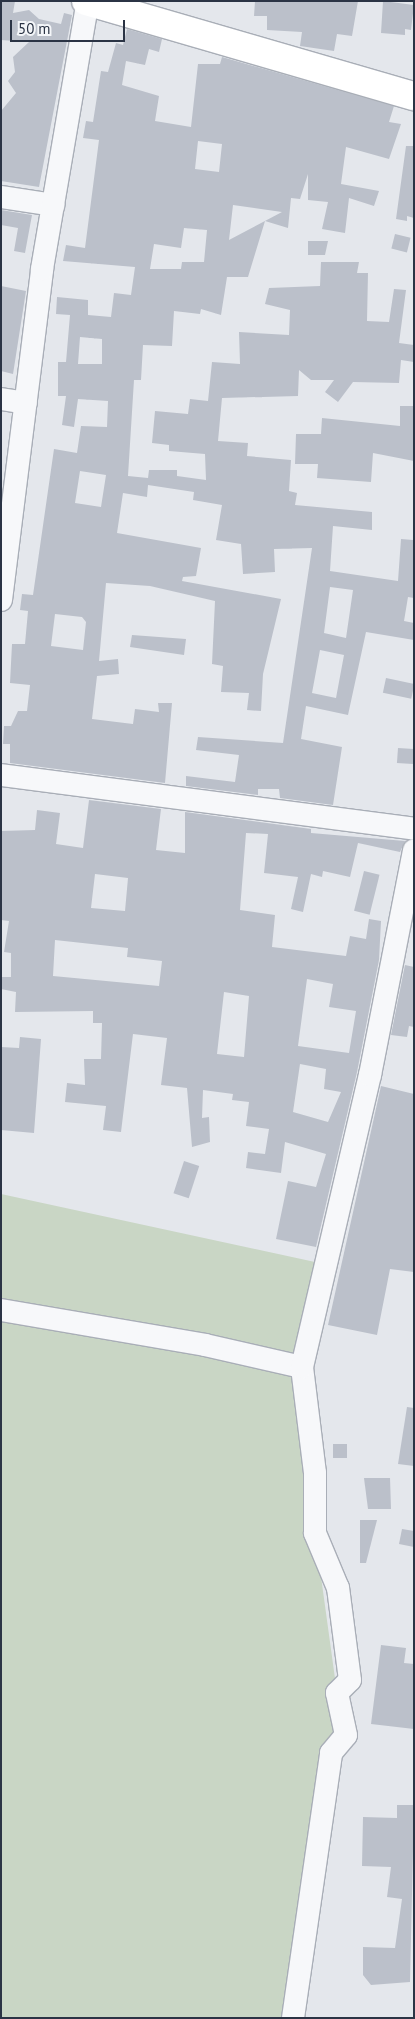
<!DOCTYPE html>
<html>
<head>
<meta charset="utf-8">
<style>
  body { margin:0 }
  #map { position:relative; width:415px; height:2019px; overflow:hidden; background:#e4e7ec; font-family:"PT Sans",sans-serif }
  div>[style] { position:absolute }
  .green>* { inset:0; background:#c9d6c5 }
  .building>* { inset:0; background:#bbc0ca; transform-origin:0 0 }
  .roads { filter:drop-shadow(1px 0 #a9aeb7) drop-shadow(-1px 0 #a9aeb7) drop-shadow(0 1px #a9aeb7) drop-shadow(0 -1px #a9aeb7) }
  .minor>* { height:22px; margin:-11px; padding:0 11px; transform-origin:11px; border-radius:11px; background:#f7f8fa }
  .major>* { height:28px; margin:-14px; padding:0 14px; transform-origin:14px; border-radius:14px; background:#fff }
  span { translate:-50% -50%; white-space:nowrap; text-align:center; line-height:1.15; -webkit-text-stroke:4px #f4f6f9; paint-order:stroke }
  .frame { position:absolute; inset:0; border:2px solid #2b3445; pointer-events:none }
  .scale { position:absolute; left:10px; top:20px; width:115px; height:22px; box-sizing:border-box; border:2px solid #2b3445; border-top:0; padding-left:6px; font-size:15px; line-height:18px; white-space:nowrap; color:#2b3445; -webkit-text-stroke:4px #f4f6f9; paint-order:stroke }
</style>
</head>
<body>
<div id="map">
  <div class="green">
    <i style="clip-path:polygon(1px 1194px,315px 1262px,302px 1367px,315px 1533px,337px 1693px,331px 1754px,284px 2018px,1px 2018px)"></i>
  </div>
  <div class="building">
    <i style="clip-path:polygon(1px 1px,15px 1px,13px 13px,29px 10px,39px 19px,61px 24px,64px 13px,72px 15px,39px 187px,1px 181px,1px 111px,16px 93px,8px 81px,15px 72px,13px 57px,29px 42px,1px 40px)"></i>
    <i style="clip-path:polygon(255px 1px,358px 1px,352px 36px,337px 34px,334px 51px,300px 46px,302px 32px,267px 30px,267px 16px,254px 16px)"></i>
    <i style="clip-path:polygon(383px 1px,414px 5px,411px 30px,405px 29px,405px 35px,381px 33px)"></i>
    <i style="clip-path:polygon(evenodd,127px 29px,162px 39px,159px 52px,149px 49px,145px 65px,126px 61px,122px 85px,159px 96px,155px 121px,191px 127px,198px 64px,220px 64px,222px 57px,394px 106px,389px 122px,401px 124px,389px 159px,346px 147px,341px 184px,379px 191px,374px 206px,349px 198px,345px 233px,322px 229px,328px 202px,308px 200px,308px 174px,300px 199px,291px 198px,288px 228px,265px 221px,248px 277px,227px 277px,221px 315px,201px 309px,200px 314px,174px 311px,172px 346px,143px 345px,141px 380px,134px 380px,128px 476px,148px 478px,149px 470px,177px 470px,177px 476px,206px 480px,205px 454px,169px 451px,169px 445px,152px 443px,155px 411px,188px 414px,190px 399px,208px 401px,212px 362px,240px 364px,239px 332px,289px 335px,290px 310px,265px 304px,269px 288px,320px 286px,321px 262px,359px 262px,357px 273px,368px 273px,367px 321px,389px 322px,394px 289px,406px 290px,399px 343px,414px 345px,414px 362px,401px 360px,399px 383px,353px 382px,338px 402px,325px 392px,334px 380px,311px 380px,299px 370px,298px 396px,222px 398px,218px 441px,248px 443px,247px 456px,291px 460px,289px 491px,297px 493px,295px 505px,372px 512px,372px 530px,333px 526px,330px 571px,398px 581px,401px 539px,413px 540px,414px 598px,408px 597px,404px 621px,414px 623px,414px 640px,366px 632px,348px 715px,306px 706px,301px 739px,342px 747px,333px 805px,280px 798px,279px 789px,258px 789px,258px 795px,186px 786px,186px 776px,235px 782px,239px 755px,196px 750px,198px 737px,283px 743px,312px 548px,274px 549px,275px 572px,243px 574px,241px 544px,216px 540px,222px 505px,193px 500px,194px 492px,148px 485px,147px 497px,123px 493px,117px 533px,201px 548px,196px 576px,183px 577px,182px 581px,281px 599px,263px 674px,261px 711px,247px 710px,249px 693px,221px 692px,223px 666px,212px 664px,215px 601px,150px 586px,106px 583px,99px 661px,118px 659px,119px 674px,97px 676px,92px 719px,133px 724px,135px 709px,159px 712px,158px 703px,172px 703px,165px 783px,10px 763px,10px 744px,3px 744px,4px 726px,11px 726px,18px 711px,27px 711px,30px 685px,10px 683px,12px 644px,25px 644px,28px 611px,20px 610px,22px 594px,33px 595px,54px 449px,77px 453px,81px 426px,107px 427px,108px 401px,78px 399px,74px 427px,62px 425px,66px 396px,58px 396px,58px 362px,66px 362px,70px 315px,56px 314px,57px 297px,88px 300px,88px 315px,111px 317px,114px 293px,131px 295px,135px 267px,63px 261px,66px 245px,85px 248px,99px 140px,83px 138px,86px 121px,93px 122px,101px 71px,108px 72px,116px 43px,123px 45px,127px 29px,198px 141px,222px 144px,219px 172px,195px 169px,198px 141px,127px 29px,233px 205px,282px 212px,229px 240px,233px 205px,127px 29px,184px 228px,207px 230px,204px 262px,182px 262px,181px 269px,150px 269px,154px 244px,181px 248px,184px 228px,127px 29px,80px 337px,102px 339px,102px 364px,78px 364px,80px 337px,127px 29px,80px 471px,106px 475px,101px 507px,75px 503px,80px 471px,127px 29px,330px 587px,353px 590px,346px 638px,324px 633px,330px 587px,127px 29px,55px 614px,82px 617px,86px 622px,83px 650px,51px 646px,55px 614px,127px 29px,320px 650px,344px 655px,336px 698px,312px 693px,320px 650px)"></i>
    <i style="clip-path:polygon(406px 146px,414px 146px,414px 218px,407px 216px,407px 221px,396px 219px)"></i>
    <i style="clip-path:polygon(1px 210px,32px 215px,25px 253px,14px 251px,18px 228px,1px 225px)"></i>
    <i style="left:395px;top:234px;width:16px;height:15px;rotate:14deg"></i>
    <i style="clip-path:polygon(308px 241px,328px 241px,325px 255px,308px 255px)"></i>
    <i style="clip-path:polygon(1px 286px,26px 291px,13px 374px,1px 371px)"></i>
    <i style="clip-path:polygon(400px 406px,414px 406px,414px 461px,373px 453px,371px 482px,317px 478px,318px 464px,295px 464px,296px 434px,321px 434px,322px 418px,400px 426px)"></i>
    <i style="clip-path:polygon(132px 635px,186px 639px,184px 655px,130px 647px)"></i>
    <i style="left:386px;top:678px;width:29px;height:15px;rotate:12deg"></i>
    <i style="left:398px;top:748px;width:16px;height:15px;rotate:4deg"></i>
    <i style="clip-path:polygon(evenodd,89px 800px,161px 809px,156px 850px,185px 853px,185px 812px,311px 829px,311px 833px,405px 841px,400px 852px,358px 843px,350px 877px,323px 871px,322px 877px,311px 874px,303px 912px,291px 909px,298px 877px,264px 873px,268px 834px,246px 833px,240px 910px,275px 915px,272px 947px,346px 956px,350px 936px,366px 939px,369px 919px,381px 921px,379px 960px,357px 1072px,316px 1247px,276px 1239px,288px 1181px,316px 1187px,326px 1154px,285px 1142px,281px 1173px,246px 1168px,248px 1152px,265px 1154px,269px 1129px,246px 1126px,249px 1102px,232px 1100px,233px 1094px,203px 1090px,202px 1118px,209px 1117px,210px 1142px,192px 1147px,187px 1088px,161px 1085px,167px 1038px,133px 1034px,121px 1132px,103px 1130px,106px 1106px,65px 1102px,67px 1083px,85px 1085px,84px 1059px,101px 1059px,102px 1023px,93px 1023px,93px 1011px,15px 1012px,16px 992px,1px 989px,1px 977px,11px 977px,11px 953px,4px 952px,9px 921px,1px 920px,1px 831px,35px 830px,37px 810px,60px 813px,56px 844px,83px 848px,89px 800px,95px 874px,128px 878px,125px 911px,91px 908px,95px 874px,89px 800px,55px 940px,128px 948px,127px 957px,162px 961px,159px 986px,53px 976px,55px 940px,89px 800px,307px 979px,333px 984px,329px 1007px,356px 1011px,349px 1053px,298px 1046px,307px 979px,89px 800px,224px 992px,249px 996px,244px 1057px,217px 1054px,224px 992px,89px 800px,300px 1064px,326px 1069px,324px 1089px,341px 1092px,328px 1122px,293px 1112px,300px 1064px)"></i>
    <i style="left:364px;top:871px;width:16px;height:41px;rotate:14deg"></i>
    <i style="clip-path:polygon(405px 965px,414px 967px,414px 1027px,409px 1026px,407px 1037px,391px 1035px)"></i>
    <i style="clip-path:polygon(20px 1037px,41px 1039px,34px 1133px,1px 1130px,1px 1047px,19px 1048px)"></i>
    <i style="clip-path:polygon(381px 1086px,414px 1094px,414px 1272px,390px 1269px,377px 1335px,328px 1325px)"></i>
    <i style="left:184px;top:1161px;width:16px;height:34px;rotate:18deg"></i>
    <i style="clip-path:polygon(407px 1407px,414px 1408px,414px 1466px,398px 1464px)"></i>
    <i style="left:333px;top:1444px;width:14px;height:14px"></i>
    <i style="clip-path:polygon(364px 1478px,390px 1478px,391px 1509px,368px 1509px)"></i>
    <i style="clip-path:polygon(360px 1520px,377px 1520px,366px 1563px,360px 1563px)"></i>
    <i style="clip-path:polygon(402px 1529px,414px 1531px,414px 1547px,399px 1544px)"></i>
    <i style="clip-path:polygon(381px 1645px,406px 1648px,404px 1663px,414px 1664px,414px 1729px,371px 1724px)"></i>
    <i style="clip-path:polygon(397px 1805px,414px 1805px,410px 1982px,371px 1985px,363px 1975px,363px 1947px,395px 1948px,402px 1899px,387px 1897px,391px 1867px,362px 1866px,363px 1817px,397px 1818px)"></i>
  </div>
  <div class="roads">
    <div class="minor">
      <i style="left:1px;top:197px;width:53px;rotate:8.7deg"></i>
      <i style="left:1px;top:399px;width:25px;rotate:9deg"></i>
      <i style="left:1px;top:600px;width:334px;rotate:-82.9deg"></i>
      <i style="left:42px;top:269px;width:272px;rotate:-80.3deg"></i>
      <i style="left:1px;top:775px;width:417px;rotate:7.4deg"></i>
      <i style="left:1px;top:1310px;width:207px;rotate:9.7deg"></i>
      <i style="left:205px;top:1345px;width:99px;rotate:12.8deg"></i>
      <i style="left:293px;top:2018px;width:268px;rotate:-81.8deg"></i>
      <i style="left:331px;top:1753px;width:23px;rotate:-50deg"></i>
      <i style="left:346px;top:1735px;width:43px;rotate:-102.1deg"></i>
      <i style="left:337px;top:1693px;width:18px;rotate:-45deg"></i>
      <i style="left:350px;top:1680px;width:93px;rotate:-97.4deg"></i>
      <i style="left:338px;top:1588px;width:60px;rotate:-112.7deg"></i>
      <i style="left:315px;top:1533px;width:60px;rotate:-90deg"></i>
      <i style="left:315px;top:1473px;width:107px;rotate:-97deg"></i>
      <i style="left:302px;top:1367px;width:300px;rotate:-76.9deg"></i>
      <i style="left:370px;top:1075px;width:229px;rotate:-78.9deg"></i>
    </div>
    <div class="major">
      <i style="left:86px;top:1px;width:341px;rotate:16.2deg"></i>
    </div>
  </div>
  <div class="frame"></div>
  <div class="scale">50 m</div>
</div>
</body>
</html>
